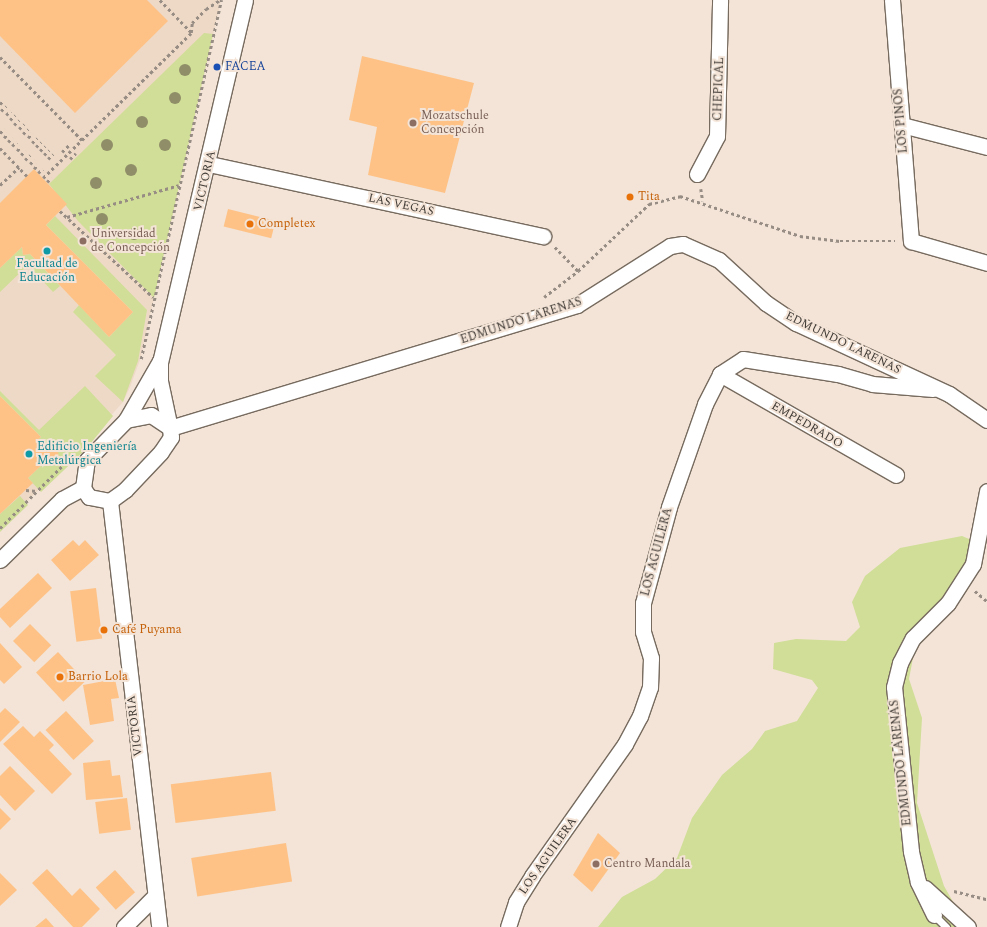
<!DOCTYPE html>
<html>
<head>
<meta charset="utf-8">
<style>
  body { margin:0 }
  #map { position:relative; width:987px; height:927px; overflow:hidden; background:#f3e4d7; font-family:Spectral,serif }
  div>[style] { position:absolute }
  .built>* { inset:0; background:#eed9c6 }
  .green>* { inset:0; background:#d0de97 }
  .building>* { inset:0; background:#fec287; transform-origin:0 0 }
  .path>* { height:2.5px; margin-top:-1.25px; transform-origin:0; background:repeating-linear-gradient(90deg,#978d84 0 3px,transparent 0 6px) }
  .roads { filter:drop-shadow(1px 0 #776b5f) drop-shadow(-1px 0 #776b5f) drop-shadow(0 1px #776b5f) drop-shadow(0 -1px #776b5f) }
  .service>* { height:7px; margin:-3.5px; padding:0 3.5px; transform-origin:3.5px; border-radius:3.5px; background:#fff }
  .minor>* { height:15px; margin:-7.5px; padding:0 7.5px; transform-origin:7.5px; border-radius:7.5px; background:#fff }
  .trees>* { width:12px; height:12px; margin:-6px; border-radius:50%; background:#908e68 }
  .dots>* { width:11px; height:11px; translate:-50% -50%; box-sizing:border-box; border:2px solid #f3e4d7; border-radius:50% }
  span { translate:-50% -50%; white-space:nowrap; text-align:center; line-height:1.15; -webkit-text-stroke:4px #f3e4d7; paint-order:stroke }
  .transit-label { font-size:12px; color:#164399 }
  .left { translate:0 -50%; text-align:left }
  .street-label { font-size:12px; color:#413b36 }
  .education-label { font-size:12px; color:#785e54 }
  .food-label { font-size:12px; color:#c56008 }
  .culture-label { font-size:12px; color:#0d838f }
</style>
</head>
<body>
<div id="map">
  <div class="built">
    <i style="clip-path:polygon(0 0,221px 0,140px 360px,130px 387px,123px 402px,87px 442px,0 528px)"></i>
  </div>
  <div class="green">
    <i style="clip-path:polygon(204px 33px,213px 34px,154px 298px,78px 221px,49px 184px)"></i>
    <i style="clip-path:polygon(55px 216px,147px 310px,138px 361px,123px 402px,95px 376px,116px 355px,73px 312px,79px 305px,109px 337px,133px 312px,46px 225px)"></i>
    <i style="clip-path:polygon(22px 247px,23px 255px,30px 254px,60px 286px,53px 292px,28px 265px,0 292px,0 268px)"></i>
    <i style="clip-path:polygon(85px 386px,113px 416px,86px 449px,41px 492px,28px 478px,45px 462px,57px 462px,58px 451px,46px 450px,37px 440px,41px 437px,0 396px,0 391px,39px 430px)"></i>
    <i style="clip-path:polygon(20px 496px,28px 505px,0 532px,0 514px)"></i>
    <i style="clip-path:polygon(962px 536px,986px 546px,915px 647px,909px 679px,922px 718px,917px 803px,944px 886px,956px 907px,976px 927px,598px 927px,622px 897px,655px 879px,677px 858px,692px 818px,722px 775px,752px 749px,765px 731px,797px 721px,818px 688px,812px 680px,773px 669px,774px 643px,796px 639px,846px 641px,860px 627px,852px 602px,865px 576px,900px 548px)"></i>
  </div>
  <div class="building">
    <i style="clip-path:polygon(0 0,147px 0,168px 21px,75px 113px,0 36px)"></i>
    <i style="clip-path:polygon(362px 56px,474px 83px,445px 193px,368px 175px,377px 127px,349px 120px)"></i>
    <i style="clip-path:polygon(34px 169px,67px 204px,46px 225px,133px 312px,109px 337px,30px 254px,23px 255px,22px 247px,0 268px,0 203px)"></i>
    <i style="left:228px;top:209px;width:49px;height:18px;rotate:14deg"></i>
    <i style="clip-path:polygon(0 396px,41px 437px,37px 440px,46px 450px,58px 451px,59px 458px,57px 462px,45px 462px,28px 478px,33px 483px,0 514px)"></i>
    <i style="clip-path:polygon(73px 540px,79px 546px,85px 540px,99px 555px,70px 581px,51px 560px)"></i>
    <i style="clip-path:polygon(38px 573px,52px 588px,10px 628px,0 617px,0 609px)"></i>
    <i style="left:96px;top:588px;width:51px;height:26px;rotate:83deg"></i>
    <i style="left:30px;top:624px;width:30px;height:24px;rotate:45deg"></i>
    <i style="clip-path:polygon(0 643px,22px 667px,4px 684px,0 680px)"></i>
    <i style="left:58px;top:652px;width:40px;height:30px;rotate:47deg"></i>
    <i style="clip-path:polygon(115px 679px,119px 698px,111px 699px,114px 721px,90px 725px,83px 685px)"></i>
    <i style="clip-path:polygon(5px 708px,20px 722px,0 742px,0 713px)"></i>
    <i style="left:66px;top:711px;width:41px;height:28px;rotate:47deg"></i>
    <i style="clip-path:polygon(23px 726px,34px 737px,40px 731px,54px 745px,49px 750px,72px 774px,52px 794px,3px 744px)"></i>
    <i style="clip-path:polygon(110px 760px,112px 776px,120px 775px,123px 797px,86px 800px,83px 763px)"></i>
    <i style="clip-path:polygon(10px 766px,35px 791px,15px 811px,0 795px,0 776px)"></i>
    <i style="left:271px;top:772px;width:39px;height:101px;rotate:83deg"></i>
    <i style="left:127px;top:798px;width:32px;height:32px;rotate:83deg"></i>
    <i style="clip-path:polygon(0 808px,11px 819px,0 830px)"></i>
    <i style="clip-path:polygon(598px 833px,620px 853px,592px 892px,573px 875px)"></i>
    <i style="left:286px;top:843px;width:39px;height:96px;rotate:81deg"></i>
    <i style="clip-path:polygon(47px 869px,72px 896px,80px 888px,100px 909px,82px 927px,73px 927px,32px 883px)"></i>
    <i style="left:115px;top:870px;width:30px;height:26px;rotate:48deg"></i>
    <i style="clip-path:polygon(0 873px,17px 890px,0 906px)"></i>
    <i style="clip-path:polygon(46px 918px,54px 927px,35px 927px)"></i>
  </div>
  <div class="path">
    <i style="left:160px;top:0;width:45px;rotate:45.9deg"></i>
    <i style="left:0;top:57px;width:117px;rotate:45.3deg"></i>
    <i style="left:0;top:104px;width:3px;rotate:-45deg"></i>
    <i style="left:1px;top:111px;width:7px;rotate:-45deg"></i>
    <i style="left:6px;top:115px;width:6px;rotate:-39deg"></i>
    <i style="left:10px;top:120px;width:7px;rotate:-45deg"></i>
    <i style="left:14px;top:125px;width:7px;rotate:-45deg"></i>
    <i style="left:19px;top:129px;width:7px;rotate:-45deg"></i>
    <i style="left:0;top:133px;width:6px;rotate:-45deg"></i>
    <i style="left:23px;top:134px;width:7px;rotate:-45deg"></i>
    <i style="left:4px;top:138px;width:6px;rotate:-51deg"></i>
    <i style="left:28px;top:138px;width:6px;rotate:-51deg"></i>
    <i style="left:8px;top:142px;width:6px;rotate:-45deg"></i>
    <i style="left:32px;top:143px;width:7px;rotate:-45deg"></i>
    <i style="left:12px;top:146px;width:6px;rotate:-39deg"></i>
    <i style="left:36px;top:147px;width:7px;rotate:-45deg"></i>
    <i style="left:0;top:148px;width:39px;rotate:46deg"></i>
    <i style="left:17px;top:151px;width:6px;rotate:-51deg"></i>
    <i style="left:40px;top:151px;width:7px;rotate:-45deg"></i>
    <i style="left:62px;top:152px;width:10px;rotate:-45deg"></i>
    <i style="left:21px;top:155px;width:6px;rotate:-45deg"></i>
    <i style="left:44px;top:155px;width:7px;rotate:-45deg"></i>
    <i style="left:48px;top:159px;width:7px;rotate:-45deg"></i>
    <i style="left:70px;top:159px;width:8px;rotate:-45deg"></i>
    <i style="left:25px;top:160px;width:7px;rotate:-45deg"></i>
    <i style="left:30px;top:164px;width:6px;rotate:-45deg"></i>
    <i style="left:34px;top:169px;width:6px;rotate:-51deg"></i>
    <i style="left:38px;top:173px;width:6px;rotate:-39deg"></i>
    <i style="left:43px;top:178px;width:207px;rotate:-44.4deg"></i>
    <i style="left:191px;top:33px;width:10px;rotate:-84deg"></i>
    <i style="left:192px;top:23px;width:20px;rotate:-45deg"></i>
    <i style="left:206px;top:9px;width:17px;rotate:-33deg"></i>
    <i style="left:47px;top:182px;width:6px;rotate:-45deg"></i>
    <i style="left:0;top:185px;width:26px;rotate:-43deg"></i>
    <i style="left:701px;top:189px;width:12px;rotate:81deg"></i>
    <i style="left:60px;top:211px;width:127px;rotate:42.8deg"></i>
    <i style="left:67px;top:217px;width:116px;rotate:-15.9deg"></i>
    <i style="left:555px;top:247px;width:33px;rotate:46deg"></i>
    <i style="left:544px;top:297px;width:43px;rotate:-37.4deg"></i>
    <i style="left:578px;top:271px;width:98px;rotate:-43.3deg"></i>
    <i style="left:649px;top:204px;width:32px;rotate:-14deg"></i>
    <i style="left:680px;top:196px;width:126px;rotate:18.4deg"></i>
    <i style="left:800px;top:236px;width:40px;rotate:7.1deg"></i>
    <i style="left:840px;top:241px;width:55px"></i>
    <i style="left:141px;top:359px;width:368px;rotate:-77.4deg"></i>
    <i style="left:26px;top:490px;width:11px;rotate:5deg"></i>
    <i style="left:0;top:528px;width:98px;rotate:-45deg"></i>
    <i style="left:975px;top:591px;width:16px;rotate:40deg"></i>
    <i style="left:954px;top:891px;width:34px;rotate:14deg"></i>
  </div>
  <div class="roads">
    <div class="service">
      <i style="left:934px;top:915px;width:17px;rotate:45deg"></i>
    </div>
    <div class="minor">
      <i style="left:245px;top:0;width:371px;rotate:103.2deg"></i>
      <i style="left:160px;top:361px;width:20px;rotate:90deg"></i>
      <i style="left:160px;top:381px;width:48px;rotate:78deg"></i>
      <i style="left:170px;top:428px;width:425px;rotate:-16.8deg"></i>
      <i style="left:577px;top:305px;width:110px;rotate:-32.4deg"></i>
      <i style="left:670px;top:246px;width:13px;rotate:-9deg"></i>
      <i style="left:683px;top:244px;width:39px;rotate:24deg"></i>
      <i style="left:719px;top:260px;width:64px;rotate:42.5deg"></i>
      <i style="left:766px;top:303px;width:36px;rotate:34deg"></i>
      <i style="left:796px;top:323px;width:169px;rotate:24.9deg"></i>
      <i style="left:949px;top:394px;width:46px;rotate:34.4deg"></i>
      <i style="left:892px;top:0;width:242px;rotate:85.5deg"></i>
      <i style="left:911px;top:241px;width:79px;rotate:16.1deg"></i>
      <i style="left:902px;top:125px;width:88px;rotate:14.5deg"></i>
      <i style="left:209px;top:164px;width:342px;rotate:12.2deg"></i>
      <i style="left:697px;top:174px;width:43px;rotate:-62.2deg"></i>
      <i style="left:717px;top:136px;width:136px;rotate:-88.7deg"></i>
      <i style="left:720px;top:374px;width:203px;rotate:29.8deg"></i>
      <i style="left:126px;top:420px;width:25px;rotate:-11deg"></i>
      <i style="left:151px;top:415px;width:23px;rotate:34deg"></i>
      <i style="left:170px;top:428px;width:9px;rotate:84deg"></i>
      <i style="left:171px;top:437px;width:18px;rotate:124deg"></i>
      <i style="left:161px;top:452px;width:52px;rotate:133.5deg"></i>
      <i style="left:125px;top:490px;width:19px;rotate:144deg"></i>
      <i style="left:110px;top:501px;width:21px;rotate:-169deg"></i>
      <i style="left:89px;top:497px;width:11px;rotate:-124deg"></i>
      <i style="left:83px;top:488px;width:28px;rotate:-82deg"></i>
      <i style="left:87px;top:460px;width:56px;rotate:-45.7deg"></i>
      <i style="left:126px;top:420px;width:68px;rotate:-60deg"></i>
      <i style="left:110px;top:501px;width:429px;rotate:83.4deg"></i>
      <i style="left:0;top:560px;width:87px;rotate:-44.5deg"></i>
      <i style="left:62px;top:499px;width:24px;rotate:-28deg"></i>
      <i style="left:925px;top:888px;width:58px;rotate:42.2deg"></i>
      <i style="left:934px;top:915px;width:37px;rotate:-116deg"></i>
      <i style="left:918px;top:882px;width:32px;rotate:-103deg"></i>
      <i style="left:911px;top:851px;width:165px;rotate:-95.9deg"></i>
      <i style="left:894px;top:687px;width:25px;rotate:-76deg"></i>
      <i style="left:900px;top:663px;width:28px;rotate:-63deg"></i>
      <i style="left:913px;top:638px;width:49px;rotate:-45deg"></i>
      <i style="left:948px;top:603px;width:46px;rotate:-57.3deg"></i>
      <i style="left:973px;top:564px;width:74px;rotate:-79.1deg"></i>
      <i style="left:124px;top:927px;width:44px;rotate:-45deg"></i>
      <i style="left:508px;top:927px;width:26px;rotate:-72deg"></i>
      <i style="left:516px;top:902px;width:31px;rotate:-58deg"></i>
      <i style="left:532px;top:876px;width:161px;rotate:-54.8deg"></i>
      <i style="left:625px;top:744px;width:32px;rotate:-62deg"></i>
      <i style="left:640px;top:716px;width:31px;rotate:-71deg"></i>
      <i style="left:650px;top:687px;width:29px;rotate:-88deg"></i>
      <i style="left:651px;top:658px;width:27px;rotate:-107deg"></i>
      <i style="left:643px;top:632px;width:29px;rotate:-90deg"></i>
      <i style="left:643px;top:603px;width:99px;rotate:-74.8deg"></i>
      <i style="left:669px;top:507px;width:109px;rotate:-70.7deg"></i>
      <i style="left:705px;top:404px;width:34px;rotate:-63deg"></i>
      <i style="left:720px;top:374px;width:27px;rotate:-33deg"></i>
      <i style="left:743px;top:359px;width:96px;rotate:9deg"></i>
      <i style="left:838px;top:374px;width:35px;rotate:16deg"></i>
      <i style="left:872px;top:384px;width:61px;rotate:4.7deg"></i>
    </div>
  </div>
  <div class="trees">
    <i style="left:185px;top:70px"></i>
    <i style="left:175px;top:98px"></i>
    <i style="left:142px;top:122px"></i>
    <i style="left:107px;top:145px"></i>
    <i style="left:165px;top:145px"></i>
    <i style="left:131px;top:170px"></i>
    <i style="left:96px;top:183px"></i>
    <i style="left:102px;top:219px"></i>
    <i style="left:134px;top:234px"></i>
  </div>
  <div class="dots">
    <i style="left:217px;top:67px;background:#1a4fb4"></i>
    <i style="left:413px;top:123px;background:#8d6e63"></i>
    <i style="left:630px;top:197px;background:#e8710a"></i>
    <i style="left:250px;top:224px;background:#e8710a"></i>
    <i style="left:83px;top:241px;background:#8d6e63"></i>
    <i style="left:47px;top:251px;background:#0f9aa8"></i>
    <i style="left:29px;top:454px;background:#0f9aa8"></i>
    <i style="left:104px;top:630px;background:#e8710a"></i>
    <i style="left:60px;top:677px;background:#e8710a"></i>
    <i style="left:596px;top:864px;background:#8d6e63"></i>
  </div>
  <div class="transit-label">
    <span class="left" style="left:225px;top:67px">FACEA</span>
  </div>
  <div class="street-label">
    <span style="left:719px;top:89px;rotate:-88deg">CHEPICAL</span>
    <span style="left:901px;top:121px;rotate:-95deg">LOS PINOS</span>
    <span style="left:205px;top:181px;rotate:-77deg">VICTORIA</span>
    <span style="left:401px;top:205px;rotate:12deg">LAS VEGAS</span>
    <span style="left:521px;top:321px;rotate:-18deg">EDMUNDO LARENAS</span>
    <span style="left:843px;top:343px;rotate:26deg">EDMUNDO LARENAS</span>
    <span style="left:807px;top:425px;rotate:30deg">EMPEDRADO</span>
    <span style="left:657px;top:552px;rotate:-75deg">LOS AGUILERA</span>
    <span style="left:135px;top:726px;rotate:-97deg">VICTORIA</span>
    <span style="left:901px;top:763px;rotate:-96deg">EDMUNDO LARENAS</span>
    <span style="left:548px;top:856px;rotate:-55deg">LOS AGUILERA</span>
  </div>
  <div class="education-label">
    <span class="left" style="left:421px;top:123px">Mozatschule<br>Concepción</span>
    <span class="left" style="left:91px;top:241px">Universidad<br>de Concepción</span>
    <span class="left" style="left:604px;top:864px">Centro Mandala</span>
  </div>
  <div class="food-label">
    <span class="left" style="left:638px;top:197px">Tita</span>
    <span class="left" style="left:258px;top:224px">Completex</span>
    <span class="left" style="left:112px;top:630px">Café Puyama</span>
    <span class="left" style="left:68px;top:677px">Barrio Lola</span>
  </div>
  <div class="culture-label">
    <span style="left:47px;top:271px">Facultad de<br>Educación</span>
    <span class="left" style="left:37px;top:454px">Edificio Ingeniería<br>Metalúrgica</span>
  </div>
</div>
</body>
</html>
